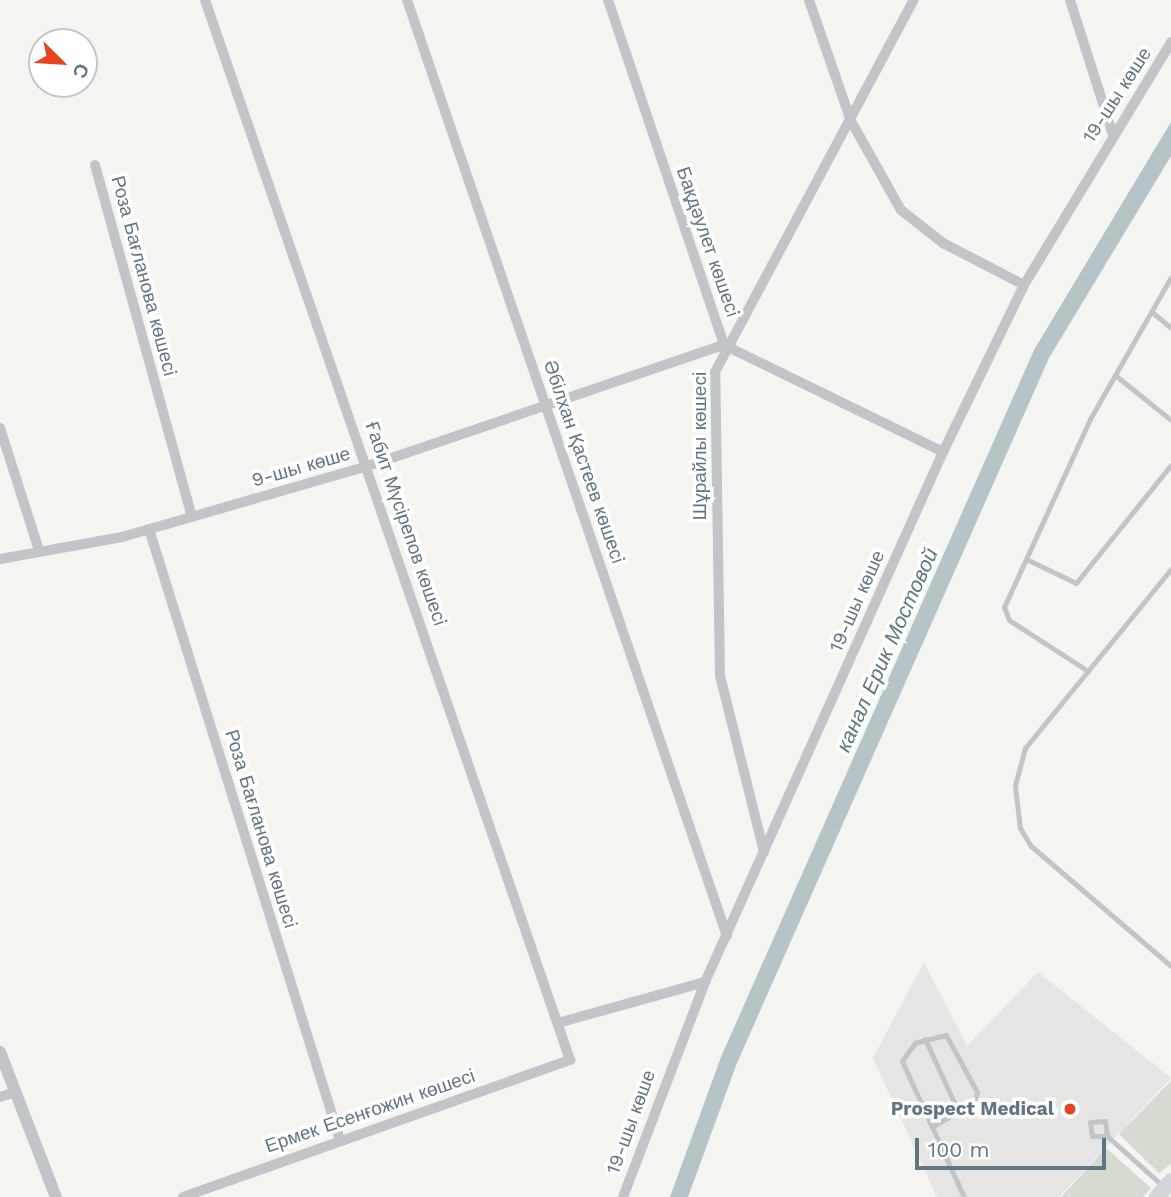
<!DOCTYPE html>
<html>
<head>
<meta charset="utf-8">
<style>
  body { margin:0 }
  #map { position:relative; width:1171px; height:1197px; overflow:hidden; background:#f4f4f0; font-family:"Work Sans",sans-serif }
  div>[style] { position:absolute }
  .built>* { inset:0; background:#e5e6e4 }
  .green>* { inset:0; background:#d5dbd1 }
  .water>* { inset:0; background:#b6c4c7 }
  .service>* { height:5px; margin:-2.5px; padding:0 2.5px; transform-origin:2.5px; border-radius:2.5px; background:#c1c5c8 }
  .minor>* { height:10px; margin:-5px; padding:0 5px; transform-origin:5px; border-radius:5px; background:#c1c5c8 }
  .tertiary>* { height:12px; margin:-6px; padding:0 6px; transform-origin:6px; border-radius:6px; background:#c1c5c8 }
  .primary>* { height:16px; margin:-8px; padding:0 8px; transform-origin:8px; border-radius:8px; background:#d1d6da }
  .dots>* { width:19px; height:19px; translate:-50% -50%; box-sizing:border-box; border:4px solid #fff; border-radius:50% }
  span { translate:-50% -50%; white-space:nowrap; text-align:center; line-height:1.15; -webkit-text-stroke:7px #fff; paint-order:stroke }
  .street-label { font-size:19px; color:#627582 }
  .poi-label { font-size:19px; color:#627582; font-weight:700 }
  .right { translate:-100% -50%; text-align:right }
  .water-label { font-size:21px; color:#5e787f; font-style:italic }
  .north { position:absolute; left:28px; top:28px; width:70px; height:70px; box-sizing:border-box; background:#fff; border:2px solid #c0c8cd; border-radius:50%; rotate:114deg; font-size:19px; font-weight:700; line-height:28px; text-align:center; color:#627582 }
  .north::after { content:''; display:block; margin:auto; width:24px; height:32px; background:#e7441d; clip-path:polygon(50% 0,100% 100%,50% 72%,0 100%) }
  .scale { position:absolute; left:915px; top:1138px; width:191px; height:32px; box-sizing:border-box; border:4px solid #627582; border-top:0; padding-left:9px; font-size:21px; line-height:24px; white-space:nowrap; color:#627582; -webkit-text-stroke:5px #fff; paint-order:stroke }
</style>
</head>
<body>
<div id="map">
  <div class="built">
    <i style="clip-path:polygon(924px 962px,967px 1046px,1038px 972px,1171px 1078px,1059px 1197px,937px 1197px,873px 1058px)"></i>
  </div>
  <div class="green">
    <i style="clip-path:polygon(1171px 1081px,1171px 1164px,1159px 1173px,1119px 1134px)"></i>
    <i style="clip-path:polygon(1106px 1148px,1151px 1188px,1143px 1197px,1061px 1197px)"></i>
  </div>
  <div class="water">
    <i style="clip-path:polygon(1171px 122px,1171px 156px,1049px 358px,737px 1063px,688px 1197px,670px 1197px,721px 1057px,1034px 350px)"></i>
  </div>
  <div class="service">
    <i style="left:1152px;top:312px;width:25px;rotate:40deg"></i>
    <i style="left:1115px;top:375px;width:72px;rotate:38.8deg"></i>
    <i style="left:1026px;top:559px;width:55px;rotate:25.6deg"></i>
    <i style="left:1076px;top:583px;width:151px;rotate:-51.2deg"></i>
    <i style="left:1171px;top:569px;width:231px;rotate:129.2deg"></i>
    <i style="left:1025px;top:748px;width:39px;rotate:105deg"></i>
    <i style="left:1015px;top:786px;width:42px;rotate:83.2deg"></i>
    <i style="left:1020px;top:828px;width:21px;rotate:59deg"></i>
    <i style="left:1031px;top:846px;width:184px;rotate:40.6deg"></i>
    <i style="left:1088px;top:671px;width:94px;rotate:-147.2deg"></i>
    <i style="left:1009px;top:620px;width:14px;rotate:-111deg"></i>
    <i style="left:1004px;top:607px;width:207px;rotate:-65.4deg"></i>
    <i style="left:1090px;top:419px;width:163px;rotate:-60.3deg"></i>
    <i style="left:925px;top:1039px;width:79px;rotate:65.4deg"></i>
    <i style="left:932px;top:1127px;width:50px;rotate:-31.2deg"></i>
    <i style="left:975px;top:1101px;width:9px;rotate:-77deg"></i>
    <i style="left:977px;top:1092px;width:65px;rotate:-118.5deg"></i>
    <i style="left:946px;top:1035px;width:32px;rotate:166deg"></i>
    <i style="left:915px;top:1043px;width:22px;rotate:126deg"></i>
    <i style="left:902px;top:1061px;width:72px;rotate:65.6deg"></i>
    <i style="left:932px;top:1127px;width:77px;rotate:65.4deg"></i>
    <i style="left:1107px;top:1136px;width:15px;rotate:180deg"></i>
    <i style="left:1092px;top:1136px;width:14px;rotate:-98deg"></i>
    <i style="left:1090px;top:1122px;width:15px;rotate:-4deg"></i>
    <i style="left:1105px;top:1121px;width:15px;rotate:82deg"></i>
    <i style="left:1107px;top:1136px;width:76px;rotate:41.8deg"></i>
  </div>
  <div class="minor">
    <i style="left:407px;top:0;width:989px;rotate:71.13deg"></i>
    <i style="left:608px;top:0;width:364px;rotate:71.4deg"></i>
    <i style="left:724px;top:345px;width:244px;rotate:26deg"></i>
    <i style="left:809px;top:0;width:128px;rotate:70.9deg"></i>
    <i style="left:851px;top:121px;width:102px;rotate:60.7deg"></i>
    <i style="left:901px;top:210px;width:53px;rotate:38.2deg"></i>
    <i style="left:943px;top:243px;width:91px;rotate:27.4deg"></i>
    <i style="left:1070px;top:0;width:139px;rotate:72.3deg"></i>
    <i style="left:95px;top:165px;width:365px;rotate:74.6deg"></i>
    <i style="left:0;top:428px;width:128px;rotate:72.3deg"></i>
    <i style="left:149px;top:529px;width:640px;rotate:72.64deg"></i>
    <i style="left:0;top:559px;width:124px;rotate:-10.2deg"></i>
    <i style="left:122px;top:537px;width:256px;rotate:-16.1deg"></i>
    <i style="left:368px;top:466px;width:376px;rotate:-18.8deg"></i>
    <i style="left:764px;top:852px;width:181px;rotate:-104deg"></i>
    <i style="left:720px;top:676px;width:304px;rotate:-90.9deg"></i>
    <i style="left:715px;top:372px;width:422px;rotate:-61.9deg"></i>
    <i style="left:558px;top:1023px;width:153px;rotate:-15.6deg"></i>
    <i style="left:0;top:1097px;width:16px;rotate:-18deg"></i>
    <i style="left:183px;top:1197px;width:411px;rotate:-19.5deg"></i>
    <i style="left:570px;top:1060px;width:1121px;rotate:-109deg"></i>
    <i style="left:623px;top:1197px;width:230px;rotate:-69.1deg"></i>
    <i style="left:705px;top:982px;width:581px;rotate:-65.82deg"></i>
    <i style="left:943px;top:452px;width:186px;rotate:-64.1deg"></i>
    <i style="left:1024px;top:285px;width:284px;rotate:-58.8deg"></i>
  </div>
  <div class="tertiary">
    <i style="left:0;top:1052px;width:155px;rotate:68.9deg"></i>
  </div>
  <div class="primary">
    <i style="left:1157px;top:1197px;width:21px;rotate:-49deg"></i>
  </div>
  <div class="dots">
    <i style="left:1070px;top:1109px;background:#e7441d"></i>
  </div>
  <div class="street-label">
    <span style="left:1117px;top:95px;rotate:-57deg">19-шы көше</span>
    <span style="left:708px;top:242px;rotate:71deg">Бақдәулет көшесi</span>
    <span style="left:144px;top:276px;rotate:75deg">Роза Бағланова көшесi</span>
    <span style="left:700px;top:446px;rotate:-90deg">Шұрайлы көшесі</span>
    <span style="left:584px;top:462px;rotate:71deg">Әбілхан Қастеев көшесi</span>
    <span style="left:301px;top:467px;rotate:-16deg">9-шы көше</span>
    <span style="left:406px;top:524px;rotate:71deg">Ғабит Мүсірепов көшесi</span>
    <span style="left:857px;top:601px;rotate:-66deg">19-шы көше</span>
    <span style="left:261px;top:829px;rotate:73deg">Роза Бағланова көшесi</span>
    <span style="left:370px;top:1111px;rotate:-19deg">Ермек Есенғожин көшесі</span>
    <span style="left:631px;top:1122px;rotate:-70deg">19-шы көше</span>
  </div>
  <div class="poi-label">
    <span class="right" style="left:1054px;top:1109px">Prospect Medical</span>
  </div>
  <div class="water-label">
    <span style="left:887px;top:650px;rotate:-66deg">канал Ерик Мостовой</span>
  </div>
  <div class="north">С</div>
  <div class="scale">100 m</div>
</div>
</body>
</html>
